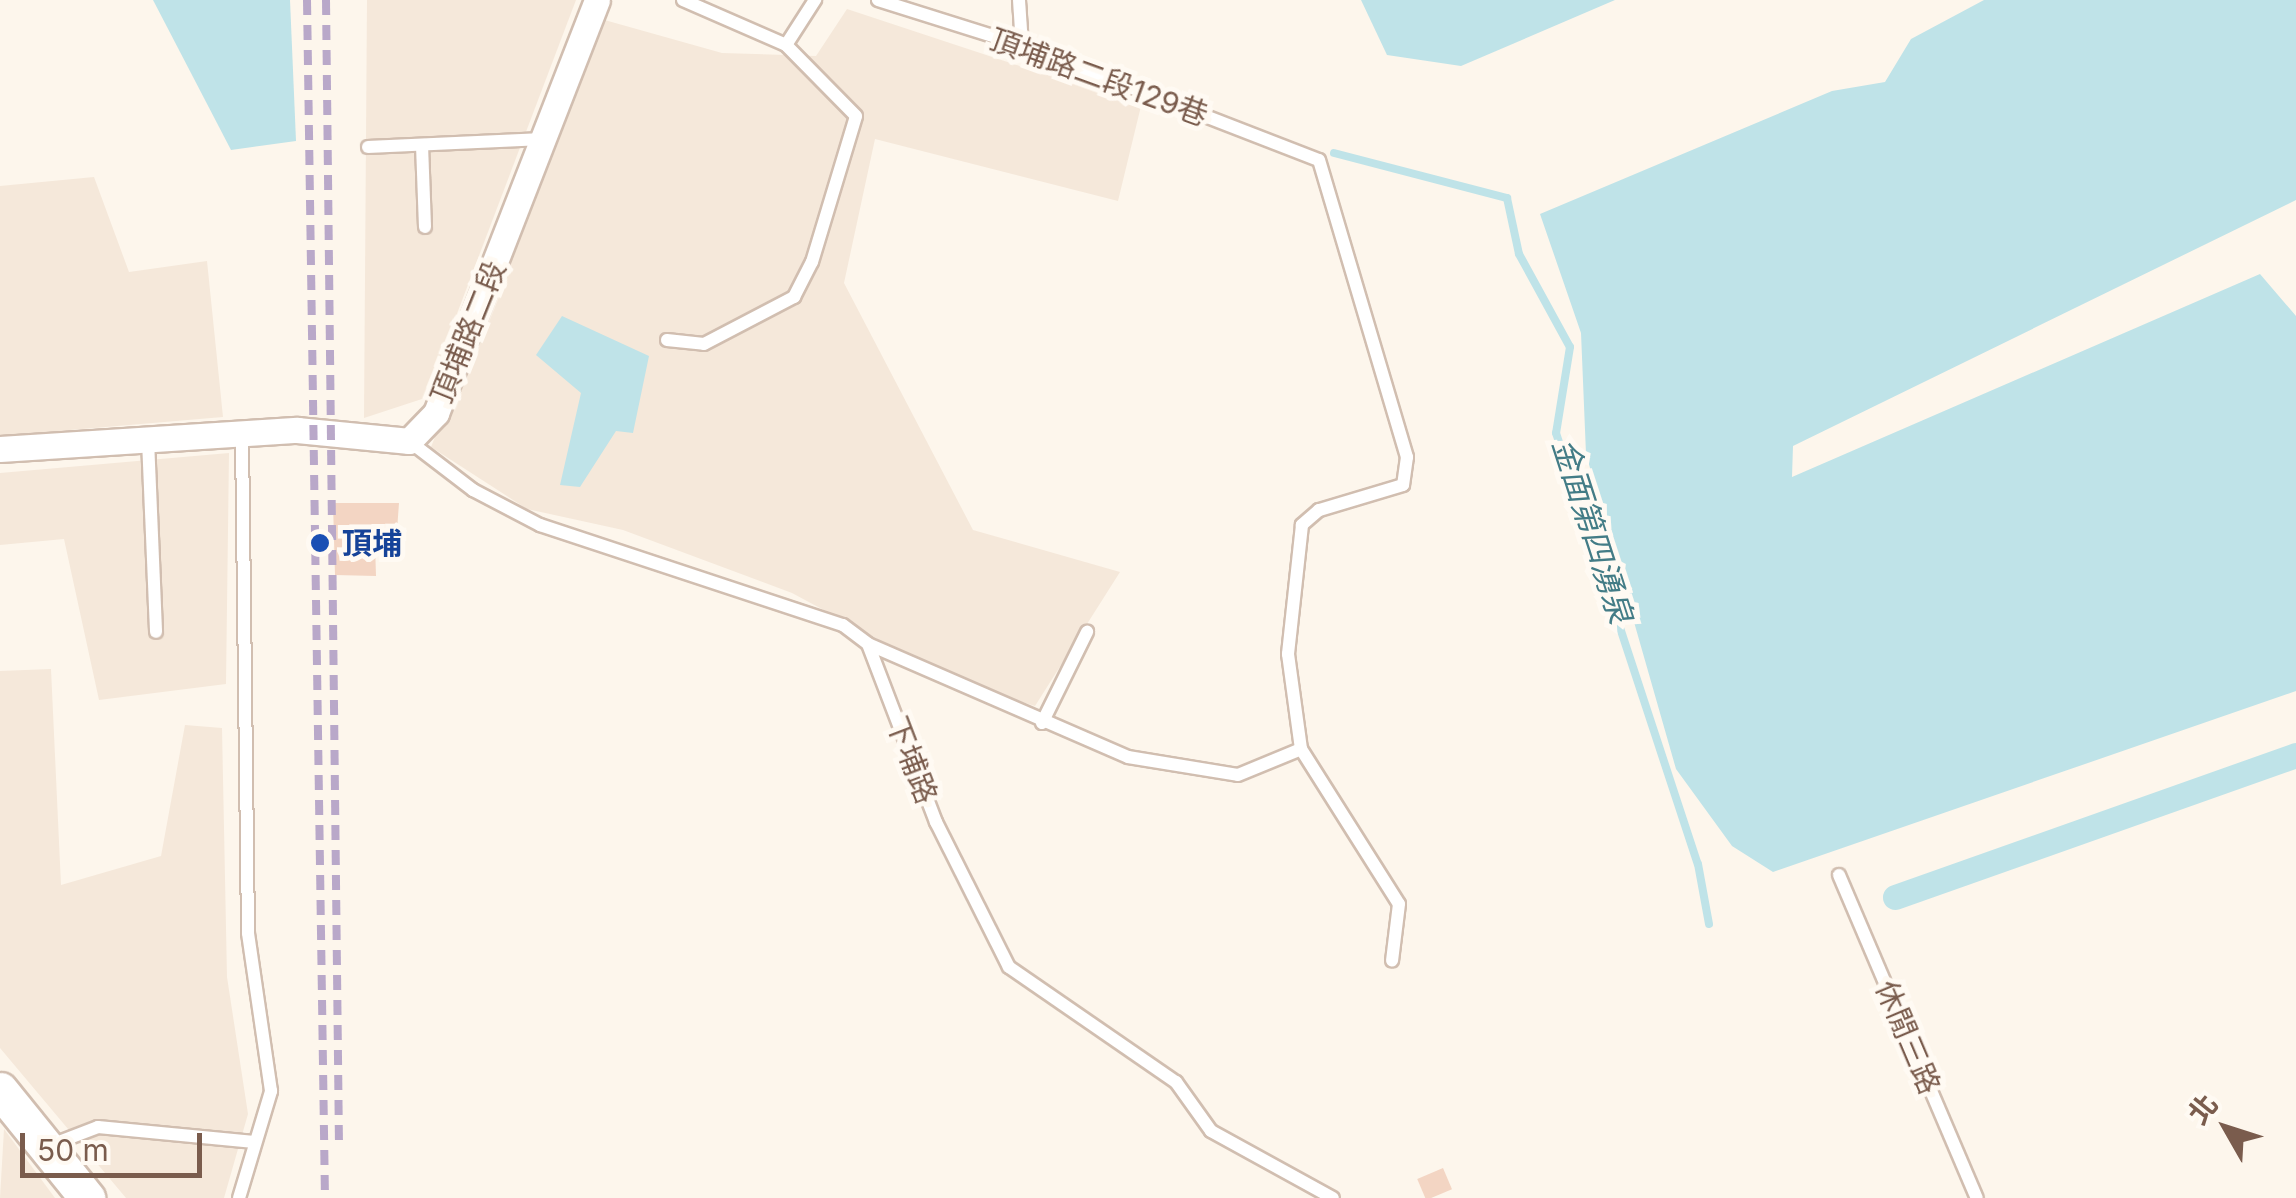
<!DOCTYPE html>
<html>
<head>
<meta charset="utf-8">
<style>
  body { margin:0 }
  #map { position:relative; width:2296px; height:1198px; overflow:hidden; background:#fdf6ec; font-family:Inter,"Noto Sans TC",sans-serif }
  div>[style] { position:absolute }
  .residential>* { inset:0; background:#f5e8da }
  .water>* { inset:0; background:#bfe3e8 }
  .stream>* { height:8px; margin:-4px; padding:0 4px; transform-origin:4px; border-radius:4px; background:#bfe3e8 }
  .canal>* { height:25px; margin:-12.5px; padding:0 12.5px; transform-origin:12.5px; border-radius:12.5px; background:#bfe3e8 }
  .building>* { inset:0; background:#f3d5c3; transform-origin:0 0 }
  .roads { filter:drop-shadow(2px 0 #d1beb0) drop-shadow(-2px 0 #d1beb0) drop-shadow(0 2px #d1beb0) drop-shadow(0 -2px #d1beb0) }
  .service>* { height:12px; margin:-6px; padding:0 6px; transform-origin:6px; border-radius:6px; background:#fff }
  .minor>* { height:25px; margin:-12.5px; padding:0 12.5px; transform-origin:12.5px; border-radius:12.5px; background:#fff }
  .secondary>* { height:35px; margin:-17.5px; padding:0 17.5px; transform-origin:17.5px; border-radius:17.5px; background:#fff }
  .rail>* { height:8px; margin-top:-4px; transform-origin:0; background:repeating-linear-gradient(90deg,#b9a8c9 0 15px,transparent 0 25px) }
  .dots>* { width:28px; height:28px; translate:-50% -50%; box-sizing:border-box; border:5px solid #fffaf3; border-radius:50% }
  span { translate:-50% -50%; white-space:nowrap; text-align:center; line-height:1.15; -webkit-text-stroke:10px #fffaf3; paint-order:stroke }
  .street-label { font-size:30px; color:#7a5c4d }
  .transit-label { font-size:30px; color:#164399; font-weight:700 }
  .left { translate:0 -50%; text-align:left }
  .water-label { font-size:32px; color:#437c86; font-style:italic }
  .north { position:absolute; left:2176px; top:1078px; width:100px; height:100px; -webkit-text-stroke:8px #fffaf3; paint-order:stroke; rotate:309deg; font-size:28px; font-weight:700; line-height:40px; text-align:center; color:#7a5c4d }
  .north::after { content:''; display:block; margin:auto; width:35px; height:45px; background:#7a5c4d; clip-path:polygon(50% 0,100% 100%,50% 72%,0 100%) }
  .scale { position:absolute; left:20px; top:1133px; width:182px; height:45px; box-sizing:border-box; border:5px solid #7a5c4d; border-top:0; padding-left:12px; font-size:30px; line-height:35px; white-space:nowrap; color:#7a5c4d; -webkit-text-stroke:8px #fffaf3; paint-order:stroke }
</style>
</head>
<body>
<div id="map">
  <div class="residential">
    <i style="clip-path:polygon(367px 0,576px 0,425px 398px,364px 418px)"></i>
    <i style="clip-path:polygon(847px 9px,1141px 106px,1118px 201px,875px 139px,844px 283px,973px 530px,1120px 572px,1035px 706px,954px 680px,792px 593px,623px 530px,527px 509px,431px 447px,601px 19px,722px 53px,816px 56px)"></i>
    <i style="clip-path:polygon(94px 177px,129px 272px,207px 261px,223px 417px,0 436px,0 186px)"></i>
    <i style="clip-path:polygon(229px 453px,226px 684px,99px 700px,64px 539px,0 545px,0 473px)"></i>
    <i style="clip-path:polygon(51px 669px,61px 885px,161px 856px,185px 725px,222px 728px,227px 977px,248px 1114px,224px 1198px,126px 1198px,0 1048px,0 671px)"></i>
    <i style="clip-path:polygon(4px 1129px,55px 1198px,0 1198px)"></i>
  </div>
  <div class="water">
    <i style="clip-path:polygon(153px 0,290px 0,296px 141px,231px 150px)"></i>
    <i style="clip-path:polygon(1361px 0,1615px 0,1461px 66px,1387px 55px)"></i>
    <i style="clip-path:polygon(1984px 0,2296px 0,2296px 200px,1793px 446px,1792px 477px,2260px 274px,2296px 316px,2296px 691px,1773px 872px,1732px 846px,1676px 769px,1586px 454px,1581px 333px,1540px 214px,1832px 91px,1885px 82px,1911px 39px)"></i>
    <i style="clip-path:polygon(562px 316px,649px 356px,633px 433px,616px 431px,580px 487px,560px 485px,581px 393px,536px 355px)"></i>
  </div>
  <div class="stream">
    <i style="left:1334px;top:153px;width:179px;rotate:14.6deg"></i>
    <i style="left:1507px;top:198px;width:57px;rotate:77.9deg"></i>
    <i style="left:1519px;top:254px;width:106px;rotate:61.3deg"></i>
    <i style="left:1570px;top:347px;width:87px;rotate:99.2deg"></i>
    <i style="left:1556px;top:433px;width:454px;rotate:71.8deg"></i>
    <i style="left:1698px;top:864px;width:61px;rotate:79.6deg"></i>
  </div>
  <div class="canal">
    <i style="left:1895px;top:897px;width:425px;rotate:-19.5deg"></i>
  </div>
  <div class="building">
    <i style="clip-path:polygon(333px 503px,399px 503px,396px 544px,375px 544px,376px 576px,335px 575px)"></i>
    <i style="left:1443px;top:1168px;width:23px;height:28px;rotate:67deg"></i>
  </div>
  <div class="roads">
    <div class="service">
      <i style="left:683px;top:0;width:112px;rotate:23.6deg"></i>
      <i style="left:786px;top:45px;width:54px;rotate:-57.2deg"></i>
      <i style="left:878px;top:0;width:151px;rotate:17.4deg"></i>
      <i style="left:1022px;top:45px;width:318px;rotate:21.2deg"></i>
      <i style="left:1319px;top:160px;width:310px;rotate:73.5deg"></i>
      <i style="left:1407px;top:457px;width:28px;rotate:98deg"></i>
      <i style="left:1403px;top:485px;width:88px;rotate:163.4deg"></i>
      <i style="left:1319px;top:510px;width:23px;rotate:139deg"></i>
      <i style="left:1302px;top:525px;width:130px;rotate:96.2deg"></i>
      <i style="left:1288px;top:654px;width:96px;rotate:82.2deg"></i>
      <i style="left:1301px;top:749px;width:183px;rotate:57.7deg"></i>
      <i style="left:1399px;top:904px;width:57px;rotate:97deg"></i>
      <i style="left:1019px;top:0;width:45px;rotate:86.2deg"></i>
      <i style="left:422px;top:145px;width:82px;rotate:87.9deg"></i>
      <i style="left:368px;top:147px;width:175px;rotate:-2.6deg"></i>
      <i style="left:667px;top:340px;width:37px;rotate:6deg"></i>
      <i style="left:704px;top:344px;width:102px;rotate:-27.6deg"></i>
      <i style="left:794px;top:297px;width:39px;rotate:-63deg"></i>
      <i style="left:812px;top:262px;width:152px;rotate:-73.2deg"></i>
      <i style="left:856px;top:116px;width:100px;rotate:-134.6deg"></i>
      <i style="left:148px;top:440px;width:192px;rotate:87.6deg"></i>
      <i style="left:409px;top:441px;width:81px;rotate:37.4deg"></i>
      <i style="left:473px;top:490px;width:76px;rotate:27.6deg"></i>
      <i style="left:540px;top:525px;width:319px;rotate:18.3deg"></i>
      <i style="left:843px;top:625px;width:31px;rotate:37deg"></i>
      <i style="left:868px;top:644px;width:191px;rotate:69.1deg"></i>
      <i style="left:936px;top:822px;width:162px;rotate:63.3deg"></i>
      <i style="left:1009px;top:967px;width:203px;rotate:34.6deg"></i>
      <i style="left:1176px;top:1082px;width:60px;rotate:54.5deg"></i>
      <i style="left:1211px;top:1131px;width:139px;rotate:28.8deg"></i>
      <i style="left:868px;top:644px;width:283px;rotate:23.5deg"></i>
      <i style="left:1128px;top:757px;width:111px;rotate:9.3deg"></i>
      <i style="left:1238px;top:775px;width:68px;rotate:-22.4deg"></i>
      <i style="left:1042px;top:723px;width:102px;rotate:-63.7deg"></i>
      <i style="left:1839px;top:875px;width:351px;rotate:66.9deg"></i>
      <i style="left:51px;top:1145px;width:50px;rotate:-21deg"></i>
      <i style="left:98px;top:1127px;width:157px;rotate:5.5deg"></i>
      <i style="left:239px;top:1198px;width:112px;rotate:-73.3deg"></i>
      <i style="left:271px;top:1091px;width:160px;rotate:-98.3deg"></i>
      <i style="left:248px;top:933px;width:501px;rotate:-90.69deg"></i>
    </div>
    <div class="minor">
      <i style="left:0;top:449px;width:298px;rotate:-3.7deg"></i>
      <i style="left:297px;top:430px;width:113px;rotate:5.6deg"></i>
      <i style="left:409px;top:441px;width:39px;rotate:-46deg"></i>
      <i style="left:436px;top:413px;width:443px;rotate:-68.7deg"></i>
    </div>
    <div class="secondary">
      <i style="left:0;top:1090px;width:139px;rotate:51.1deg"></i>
    </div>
  </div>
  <div class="rail">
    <i style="left:307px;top:0;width:1198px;rotate:89.14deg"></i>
    <i style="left:326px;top:0;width:1143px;rotate:89.35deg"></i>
  </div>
  <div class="dots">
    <i style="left:320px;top:543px;background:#1a4fb4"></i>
  </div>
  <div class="street-label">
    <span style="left:1099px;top:77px;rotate:20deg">頂埔路二段129巷</span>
    <span style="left:468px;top:332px;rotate:-68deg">頂埔路二段</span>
    <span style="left:912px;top:760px;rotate:69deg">下埔路</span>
    <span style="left:1908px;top:1037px;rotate:67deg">休閒三路</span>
  </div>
  <div class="transit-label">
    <span class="left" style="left:342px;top:543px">頂埔</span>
  </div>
  <div class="water-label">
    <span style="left:1592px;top:531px;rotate:72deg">金面第四湧泉</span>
  </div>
  <div class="north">北</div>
  <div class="scale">50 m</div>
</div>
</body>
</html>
